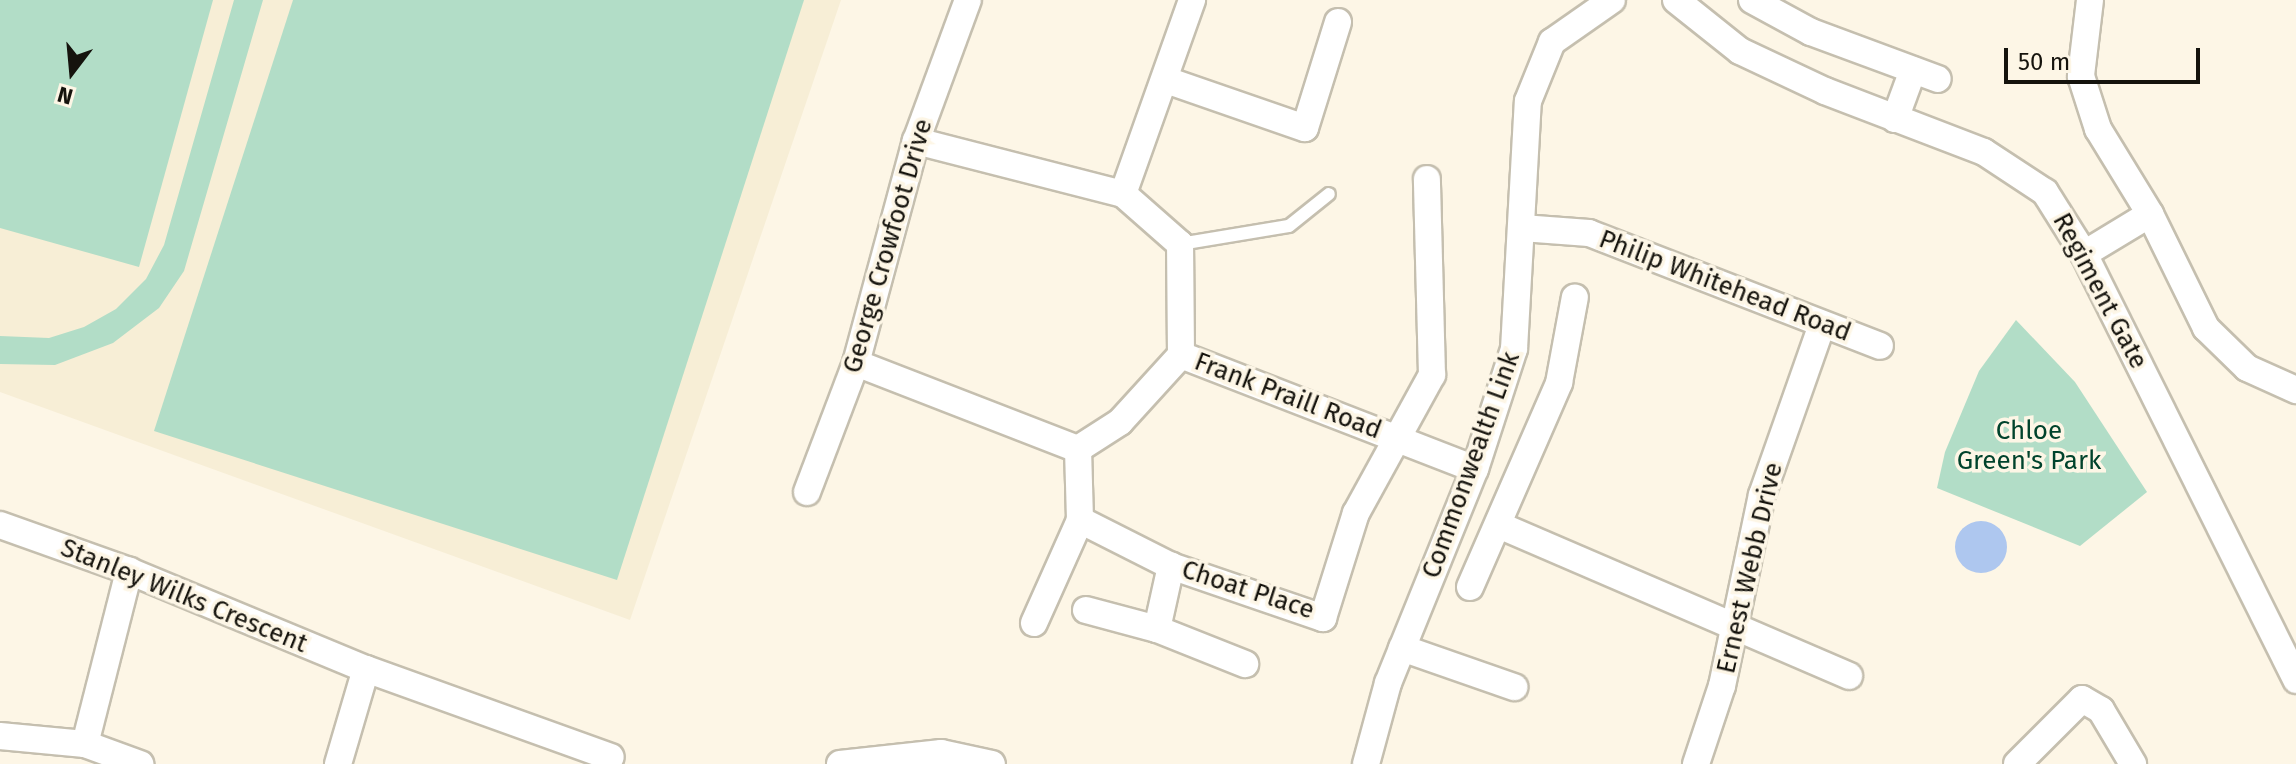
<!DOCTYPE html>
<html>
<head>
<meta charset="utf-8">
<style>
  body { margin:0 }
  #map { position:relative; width:2296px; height:764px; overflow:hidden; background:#fdf6e6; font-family:"Fira Sans",sans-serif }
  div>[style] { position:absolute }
  .built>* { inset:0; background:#f7eed6 }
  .green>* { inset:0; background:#b2ddc7 }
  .water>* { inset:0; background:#aec7ef }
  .round { border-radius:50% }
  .roads { filter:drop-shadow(2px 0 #c5bfaf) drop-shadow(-2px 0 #c5bfaf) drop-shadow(0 2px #c5bfaf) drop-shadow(0 -2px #c5bfaf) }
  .lane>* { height:12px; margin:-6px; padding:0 6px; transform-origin:6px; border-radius:6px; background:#fff }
  .street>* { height:26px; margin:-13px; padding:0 13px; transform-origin:13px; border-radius:13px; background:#fff }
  span { translate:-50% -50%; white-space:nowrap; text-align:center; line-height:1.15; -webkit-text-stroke:7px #fdf6e6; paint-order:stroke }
  .street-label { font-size:26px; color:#15130d }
  .park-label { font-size:26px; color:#00432c }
  .north { position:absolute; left:32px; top:32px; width:80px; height:80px; -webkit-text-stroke:6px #fdf6e6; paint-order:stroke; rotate:196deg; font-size:22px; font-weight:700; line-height:32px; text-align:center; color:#15130d }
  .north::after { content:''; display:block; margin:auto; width:28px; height:36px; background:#15130d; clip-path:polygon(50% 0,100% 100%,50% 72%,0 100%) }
  .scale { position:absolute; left:2004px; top:48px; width:196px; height:36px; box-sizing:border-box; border:4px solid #15130d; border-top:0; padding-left:10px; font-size:24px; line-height:28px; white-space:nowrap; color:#15130d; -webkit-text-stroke:6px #fdf6e6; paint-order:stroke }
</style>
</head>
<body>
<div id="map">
  <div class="built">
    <i style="clip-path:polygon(0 0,841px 0,630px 620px,0 392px)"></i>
  </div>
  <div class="green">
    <i style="clip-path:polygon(0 0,213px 0,139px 267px,0 228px)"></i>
    <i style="clip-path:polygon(234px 0,263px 0,184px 271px,159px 308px,113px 343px,55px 365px,0 364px,0 336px,49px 338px,84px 327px,116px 309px,146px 279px,164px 245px)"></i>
    <i style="clip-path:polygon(293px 0,804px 0,617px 580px,154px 431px)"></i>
    <i style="clip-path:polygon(2016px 320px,2075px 382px,2147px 492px,2080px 546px,1937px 488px,1945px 452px,1979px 371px)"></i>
  </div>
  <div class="water">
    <i class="round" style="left:1955px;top:521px;width:52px;height:52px"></i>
  </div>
  <div class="roads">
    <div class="lane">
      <i style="left:1180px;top:244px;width:110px;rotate:-9.4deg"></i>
      <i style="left:1289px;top:226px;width:51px;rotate:-38.7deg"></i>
    </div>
    <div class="street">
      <i style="left:1676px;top:0;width:82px;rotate:38.6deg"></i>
      <i style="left:1740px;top:51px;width:94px;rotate:25.2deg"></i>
      <i style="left:1825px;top:91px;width:170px;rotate:21deg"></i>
      <i style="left:1984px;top:152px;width:73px;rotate:33.3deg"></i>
      <i style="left:2045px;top:192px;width:73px;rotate:57.8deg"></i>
      <i style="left:2084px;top:254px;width:476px;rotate:63.5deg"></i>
      <i style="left:1752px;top:0;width:67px;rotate:28.5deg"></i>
      <i style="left:1811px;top:32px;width:135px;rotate:20.3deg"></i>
      <i style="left:2090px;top:0;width:77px;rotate:96.8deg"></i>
      <i style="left:2081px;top:76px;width:56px;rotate:72.2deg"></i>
      <i style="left:2098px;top:129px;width:100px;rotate:58.5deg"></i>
      <i style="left:2150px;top:214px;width:127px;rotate:63.8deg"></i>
      <i style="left:2206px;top:328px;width:57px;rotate:44.3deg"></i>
      <i style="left:2247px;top:368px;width:54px;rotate:24.2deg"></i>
      <i style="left:1166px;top:80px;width:147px;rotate:19.1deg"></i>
      <i style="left:1305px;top:128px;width:111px;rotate:-72.7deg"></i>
      <i style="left:1895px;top:119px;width:52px;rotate:-69.8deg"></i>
      <i style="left:1123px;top:194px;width:206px;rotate:-70.4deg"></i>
      <i style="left:1522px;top:228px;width:67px;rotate:4.3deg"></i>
      <i style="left:1589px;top:233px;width:312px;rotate:21.2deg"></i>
      <i style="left:2084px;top:254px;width:77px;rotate:-31.2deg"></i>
      <i style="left:1181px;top:355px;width:315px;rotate:21.2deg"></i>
      <i style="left:856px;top:363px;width:238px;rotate:21.2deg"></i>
      <i style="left:1078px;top:449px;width:50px;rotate:-32.7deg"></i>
      <i style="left:1120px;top:422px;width:91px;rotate:-47.7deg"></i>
      <i style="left:1181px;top:355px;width:111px;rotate:-90.5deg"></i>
      <i style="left:1180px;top:244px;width:76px;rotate:-138.7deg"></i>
      <i style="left:1123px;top:194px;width:214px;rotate:-165.6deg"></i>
      <i style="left:807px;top:492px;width:138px;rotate:-69.2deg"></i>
      <i style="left:856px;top:363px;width:230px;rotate:-74.9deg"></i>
      <i style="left:916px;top:141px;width:150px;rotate:-69.8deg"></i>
      <i style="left:1080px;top:520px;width:102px;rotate:26.8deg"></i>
      <i style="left:1171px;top:566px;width:161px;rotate:18.9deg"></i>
      <i style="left:1323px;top:618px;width:110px;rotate:-72.6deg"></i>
      <i style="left:1356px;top:513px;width:158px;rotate:-61.2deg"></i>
      <i style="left:1432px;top:375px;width:196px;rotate:-91.5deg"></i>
      <i style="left:0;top:525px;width:137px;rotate:19.6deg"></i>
      <i style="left:129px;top:571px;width:256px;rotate:22.5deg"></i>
      <i style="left:366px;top:669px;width:260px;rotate:19.8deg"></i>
      <i style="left:1501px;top:526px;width:379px;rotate:23.3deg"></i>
      <i style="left:1470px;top:587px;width:223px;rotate:-66.4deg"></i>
      <i style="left:1559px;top:383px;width:87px;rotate:-79.5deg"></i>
      <i style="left:1086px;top:610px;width:73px;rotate:15deg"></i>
      <i style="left:1157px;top:629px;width:95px;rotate:21.7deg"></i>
      <i style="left:1034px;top:623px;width:113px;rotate:-65.9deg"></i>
      <i style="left:1080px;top:520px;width:71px;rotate:-91.6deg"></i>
      <i style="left:1157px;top:629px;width:65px;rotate:-77.5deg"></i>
      <i style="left:1402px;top:648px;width:119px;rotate:19.2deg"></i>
      <i style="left:0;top:736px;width:85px;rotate:5.4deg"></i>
      <i style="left:85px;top:744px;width:59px;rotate:20deg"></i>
      <i style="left:85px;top:744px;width:179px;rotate:-75.7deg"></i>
      <i style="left:338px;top:764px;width:99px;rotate:-73.6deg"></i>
      <i style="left:840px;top:764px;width:102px;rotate:-6.2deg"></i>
      <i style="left:941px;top:753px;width:52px;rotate:12.2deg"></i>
      <i style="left:1366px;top:764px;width:84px;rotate:-74.8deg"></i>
      <i style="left:1388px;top:683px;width:231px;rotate:-67.9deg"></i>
      <i style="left:1475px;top:469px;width:126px;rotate:-72deg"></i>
      <i style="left:1514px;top:349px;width:248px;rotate:-86.8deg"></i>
      <i style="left:1528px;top:101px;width:64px;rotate:-67.9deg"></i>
      <i style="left:1552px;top:42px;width:73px;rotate:-35deg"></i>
      <i style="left:1696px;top:764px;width:82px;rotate:-71.6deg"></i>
      <i style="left:1722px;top:686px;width:195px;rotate:-78.2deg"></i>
      <i style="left:1762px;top:495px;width:178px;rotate:-70.6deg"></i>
      <i style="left:2017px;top:764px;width:92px;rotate:-45deg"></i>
      <i style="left:2082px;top:699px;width:22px;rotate:30deg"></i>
      <i style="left:2101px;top:710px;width:63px;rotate:59.3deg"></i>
    </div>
  </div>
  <div class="street-label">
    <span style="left:888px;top:246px;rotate:-74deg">George Crowfoot Drive</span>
    <span style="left:1725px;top:286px;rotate:21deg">Philip Whitehead Road</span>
    <span style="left:2100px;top:291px;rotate:62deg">Regiment Gate</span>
    <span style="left:1288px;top:396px;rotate:21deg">Frank Praill Road</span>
    <span style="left:1471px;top:465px;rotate:-70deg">Commonwealth Link</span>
    <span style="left:1750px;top:568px;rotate:-77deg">Ernest Webb Drive</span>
    <span style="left:1248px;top:590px;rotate:18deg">Choat Place</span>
    <span style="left:184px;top:596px;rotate:22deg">Stanley Wilks Crescent</span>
  </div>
  <div class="park-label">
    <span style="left:2029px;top:446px">Chloe<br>Green's Park</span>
  </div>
  <div class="north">N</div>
  <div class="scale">50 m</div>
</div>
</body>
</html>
